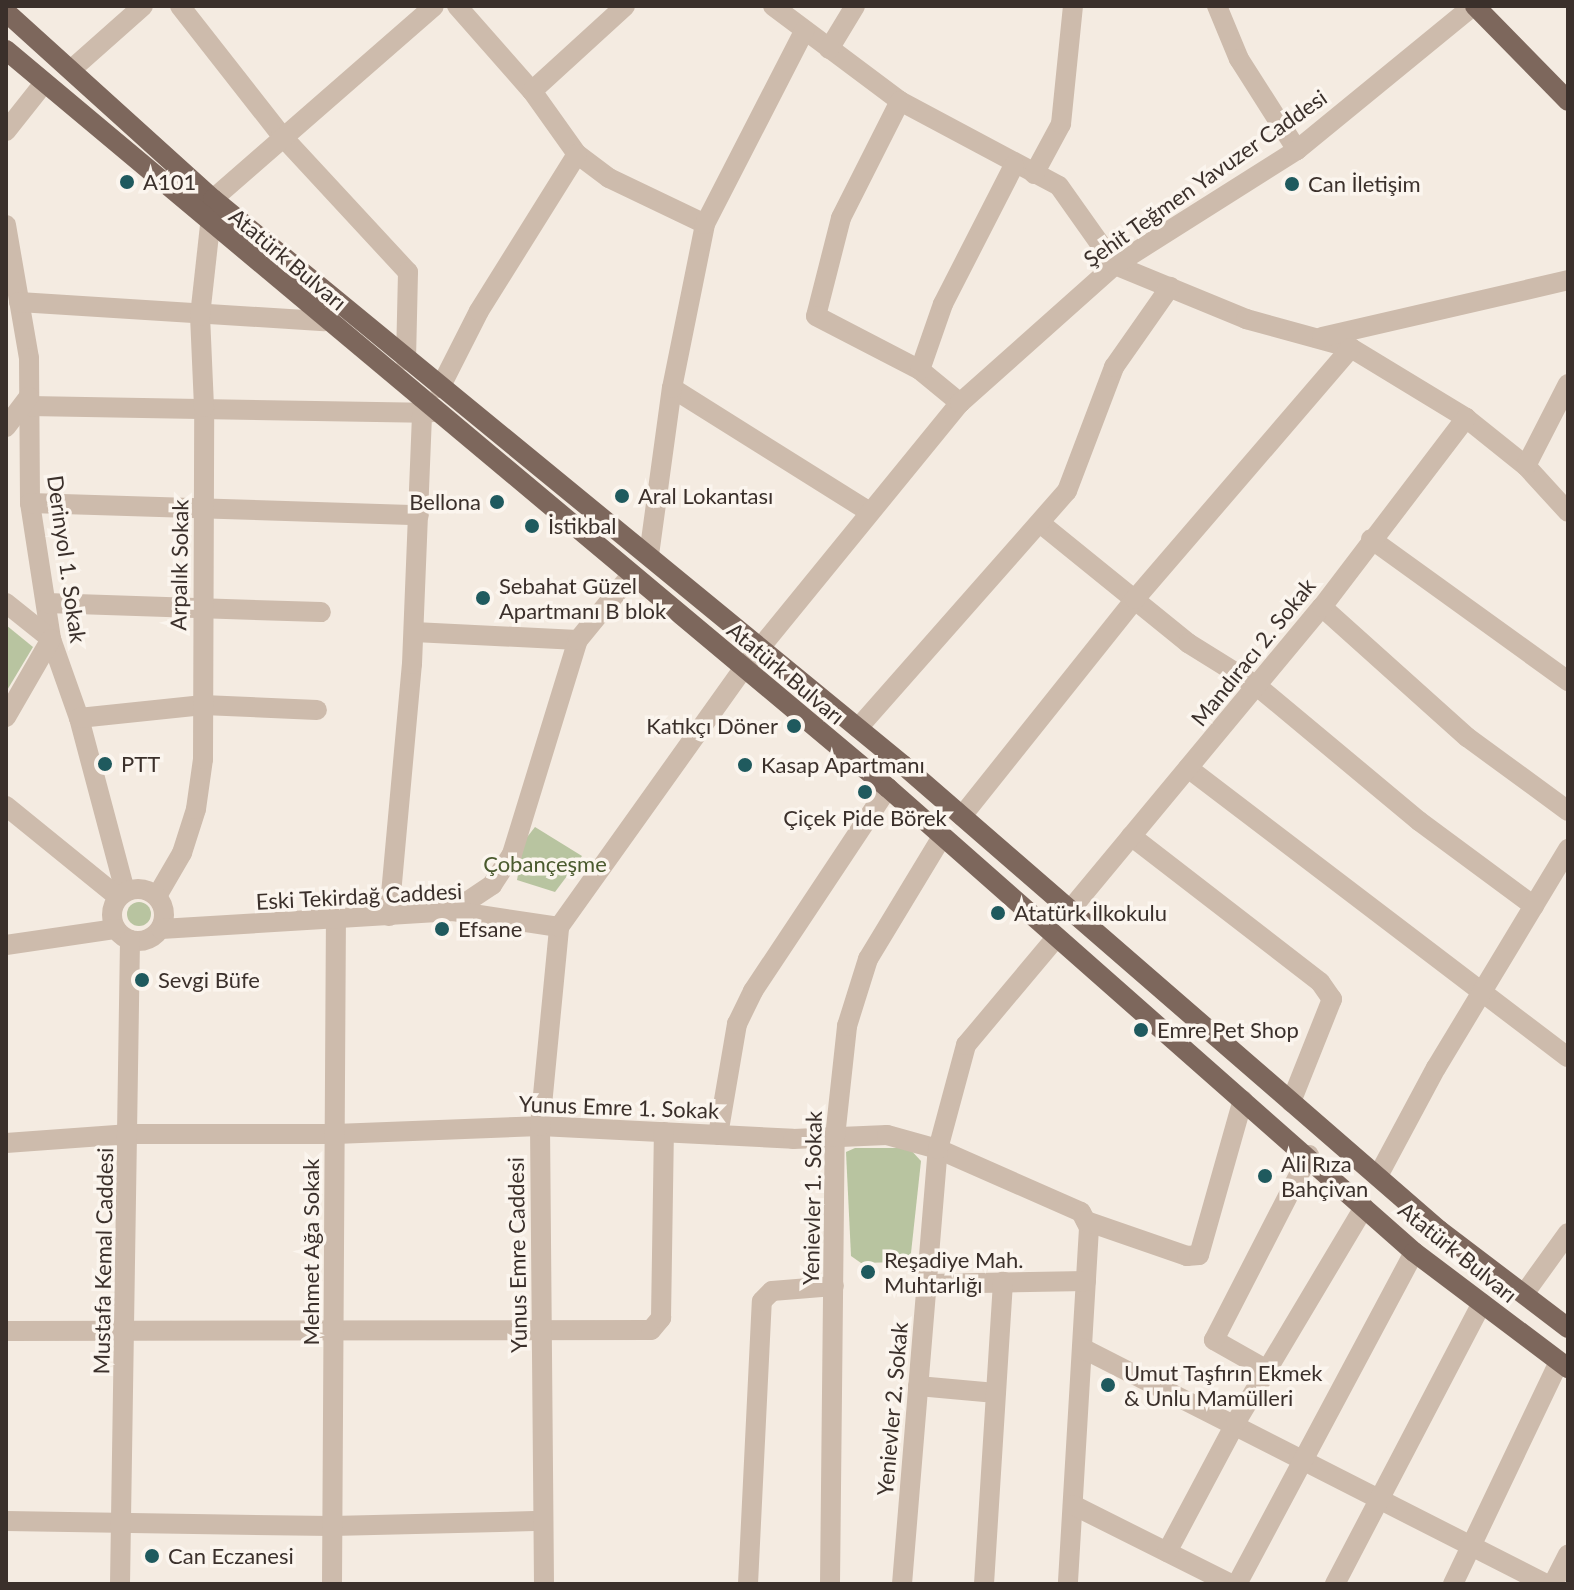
<!DOCTYPE html>
<html>
<head>
<meta charset="utf-8">
<style>
  body { margin:0 }
  #map { position:relative; width:1574px; height:1590px; overflow:hidden; background:#f4ebe1; font-family:Lato,sans-serif }
  div>[style] { position:absolute }
  .green>* { inset:0; background:#b8c4a0 }
  .round { border-radius:50% }
  .minor>* { height:20px; margin:-10px; padding:0 10px; transform-origin:10px; border-radius:10px; background:#cdbbac }
  .tertiary>* { height:20px; margin:-10px; padding:0 10px; transform-origin:10px; border-radius:10px; background:#cdbbac }
  .tertiary>.ring { margin:-10px; padding:0; box-sizing:content-box; background:none; border:20px solid #cdbbac; border-radius:50% }
  .primary>* { height:20px; margin:-10px; padding:0 10px; transform-origin:10px; border-radius:10px; background:#7d675c }
  .dots>* { width:22px; height:22px; translate:-50% -50%; box-sizing:border-box; border:4px solid #fbf5ee; border-radius:50% }
  span { translate:-50% -50%; white-space:nowrap; text-align:center; line-height:1.15; -webkit-text-stroke:7px #fbf5ee; paint-order:stroke }
  .street-label { font-size:22px; color:#3b302b }
  .poi-label { font-size:22px; color:#3b302b }
  .left { translate:0 -50%; text-align:left }
  .right { translate:-100% -50%; text-align:right }
  .park-label { font-size:22px; color:#4a5a2e }
  .frame { position:absolute; inset:0; border:8px solid #3b302b; pointer-events:none }
</style>
</head>
<body>
<div id="map">
  <div class="green">
    <i style="clip-path:polygon(6px 625px,33px 647px,6px 692px)"></i>
    <i style="clip-path:polygon(535px 827px,582px 856px,555px 892px,517px 880px,524px 841px)"></i>
    <i class="round" style="left:127px;top:902px;width:24px;height:24px"></i>
    <i style="clip-path:polygon(855px 1148px,909px 1148px,921px 1161px,911px 1253px,901px 1262px,861px 1263px,851px 1256px,846px 1152px)"></i>
  </div>
  <div class="minor">
    <i style="left:180px;top:6px;width:164px;rotate:51.9deg"></i>
    <i style="left:281px;top:135px;width:187px;rotate:47.2deg"></i>
    <i style="left:408px;top:272px;width:88px;rotate:91.3deg"></i>
    <i style="left:457px;top:6px;width:113px;rotate:48.6deg"></i>
    <i style="left:532px;top:91px;width:77px;rotate:54.5deg"></i>
    <i style="left:577px;top:154px;width:40px;rotate:37deg"></i>
    <i style="left:609px;top:178px;width:106px;rotate:25.6deg"></i>
    <i style="left:773px;top:6px;width:159px;rotate:36.8deg"></i>
    <i style="left:900px;top:101px;width:180px;rotate:28.1deg"></i>
    <i style="left:1059px;top:186px;width:97px;rotate:54.7deg"></i>
    <i style="left:1115px;top:265px;width:142px;rotate:22.4deg"></i>
    <i style="left:1246px;top:319px;width:109px;rotate:15.4deg"></i>
    <i style="left:1351px;top:348px;width:135px;rotate:31.3deg"></i>
    <i style="left:1466px;top:418px;width:77px;rotate:38.7deg"></i>
    <i style="left:1526px;top:466px;width:62px;rotate:47.6deg"></i>
    <i style="left:1217px;top:6px;width:57px;rotate:67.5deg"></i>
    <i style="left:1239px;top:59px;width:108px;rotate:57.5deg"></i>
    <i style="left:829px;top:49px;width:50px;rotate:-58.8deg"></i>
    <i style="left:72px;top:69px;width:95px;rotate:-41.6deg"></i>
    <i style="left:532px;top:91px;width:126px;rotate:-42.4deg"></i>
    <i style="left:900px;top:101px;width:131px;rotate:116.8deg"></i>
    <i style="left:841px;top:218px;width:101px;rotate:104.3deg"></i>
    <i style="left:816px;top:316px;width:117px;rotate:27.4deg"></i>
    <i style="left:920px;top:370px;width:52px;rotate:39.5deg"></i>
    <i style="left:6px;top:131px;width:61px;rotate:-51.6deg"></i>
    <i style="left:1034px;top:174px;width:57px;rotate:-61.6deg"></i>
    <i style="left:1061px;top:124px;width:119px;rotate:-84.2deg"></i>
    <i style="left:213px;top:199px;width:293px;rotate:-41.1deg"></i>
    <i style="left:6px;top:225px;width:135px;rotate:80.2deg"></i>
    <i style="left:29px;top:358px;width:145px;rotate:89.6deg"></i>
    <i style="left:30px;top:503px;width:138px;rotate:81.2deg"></i>
    <i style="left:51px;top:639px;width:84px;rotate:70.5deg"></i>
    <i style="left:79px;top:718px;width:179px;rotate:75.1deg"></i>
    <i style="left:19px;top:302px;width:306px;rotate:3.6deg"></i>
    <i style="left:1322px;top:337px;width:253px;rotate:-13deg"></i>
    <i style="left:920px;top:370px;width:70px;rotate:-70.8deg"></i>
    <i style="left:943px;top:304px;width:156px;rotate:-62.9deg"></i>
    <i style="left:440px;top:388px;width:86px;rotate:-63.1deg"></i>
    <i style="left:479px;top:311px;width:185px;rotate:-58deg"></i>
    <i style="left:672px;top:388px;width:231px;rotate:32.1deg"></i>
    <i style="left:29px;top:406px;width:393px;rotate:1deg"></i>
    <i style="left:6px;top:427px;width:38px;rotate:-53deg"></i>
    <i style="left:1526px;top:466px;width:92px;rotate:-62.9deg"></i>
    <i style="left:30px;top:503px;width:389px;rotate:1.8deg"></i>
    <i style="left:1040px;top:523px;width:191px;rotate:39deg"></i>
    <i style="left:1188px;top:643px;width:81px;rotate:31.9deg"></i>
    <i style="left:1257px;top:686px;width:211px;rotate:39.8deg"></i>
    <i style="left:1419px;top:821px;width:143px;rotate:36.5deg"></i>
    <i style="left:1371px;top:539px;width:243px;rotate:35.8deg"></i>
    <i style="left:649px;top:555px;width:169px;rotate:-82.2deg"></i>
    <i style="left:672px;top:388px;width:167px;rotate:-78.6deg"></i>
    <i style="left:705px;top:224px;width:217px;rotate:-62.8deg"></i>
    <i style="left:6px;top:603px;width:58px;rotate:38.7deg"></i>
    <i style="left:46px;top:603px;width:275px;rotate:1.9deg"></i>
    <i style="left:1322px;top:607px;width:195px;rotate:41.9deg"></i>
    <i style="left:1467px;top:737px;width:125px;rotate:36.2deg"></i>
    <i style="left:414px;top:632px;width:164px;rotate:2.8deg"></i>
    <i style="left:6px;top:717px;width:90px;rotate:-60deg"></i>
    <i style="left:79px;top:718px;width:125px;rotate:-6deg"></i>
    <i style="left:203px;top:705px;width:114px;rotate:2.5deg"></i>
    <i style="left:858px;top:728px;width:316px;rotate:-48.6deg"></i>
    <i style="left:1067px;top:491px;width:133px;rotate:-69.2deg"></i>
    <i style="left:1114px;top:367px;width:98px;rotate:-55deg"></i>
    <i style="left:1188px;top:768px;width:477px;rotate:37.3deg"></i>
    <i style="left:962px;top:816px;width:278px;rotate:-51.4deg"></i>
    <i style="left:1135px;top:599px;width:331px;rotate:-49.3deg"></i>
    <i style="left:1131px;top:836px;width:239px;rotate:37.7deg"></i>
    <i style="left:1320px;top:982px;width:21px;rotate:55deg"></i>
    <i style="left:1332px;top:999px;width:111px;rotate:111.7deg"></i>
    <i style="left:157px;top:896px;width:50px;rotate:-59.8deg"></i>
    <i style="left:182px;top:853px;width:46px;rotate:-72.3deg"></i>
    <i style="left:196px;top:809px;width:50px;rotate:-82deg"></i>
    <i style="left:203px;top:759px;width:352px;rotate:-89.8deg"></i>
    <i style="left:204px;top:407px;width:91px;rotate:-92.5deg"></i>
    <i style="left:200px;top:316px;width:91px;rotate:-83.7deg"></i>
    <i style="left:1070px;top:910px;width:394px;rotate:-50.3deg"></i>
    <i style="left:1322px;top:607px;width:238px;rotate:-52.7deg"></i>
    <i style="left:453px;top:911px;width:47px;rotate:-33.7deg"></i>
    <i style="left:492px;top:885px;width:37px;rotate:-57deg"></i>
    <i style="left:512px;top:854px;width:224px;rotate:-72.9deg"></i>
    <i style="left:578px;top:640px;width:84px;rotate:-50.8deg"></i>
    <i style="left:389px;top:916px;width:253px;rotate:-84.8deg"></i>
    <i style="left:412px;top:664px;width:251px;rotate:-87.7deg"></i>
    <i style="left:422px;top:413px;width:11px;rotate:-5deg"></i>
    <i style="left:718px;top:1135px;width:113px;rotate:-80.3deg"></i>
    <i style="left:737px;top:1024px;width:37px;rotate:-64deg"></i>
    <i style="left:753px;top:991px;width:244px;rotate:-56.4deg"></i>
    <i style="left:6px;top:1143px;width:124px;rotate:-4.2deg"></i>
    <i style="left:130px;top:1134px;width:205px"></i>
    <i style="left:335px;top:1134px;width:205px;rotate:-2.2deg"></i>
    <i style="left:540px;top:1126px;width:253px;rotate:2.9deg"></i>
    <i style="left:793px;top:1139px;width:94px;rotate:-2.4deg"></i>
    <i style="left:887px;top:1135px;width:53px;rotate:15.4deg"></i>
    <i style="left:938px;top:1149px;width:156px;rotate:23.8deg"></i>
    <i style="left:1081px;top:1212px;width:18px;rotate:63deg"></i>
    <i style="left:1089px;top:1228px;width:357px;rotate:93.4deg"></i>
    <i style="left:1378px;top:1176px;width:123px;rotate:-61.8deg"></i>
    <i style="left:1436px;top:1068px;width:256px;rotate:-58.9deg"></i>
    <i style="left:1086px;top:1221px;width:107px;rotate:19.1deg"></i>
    <i style="left:1187px;top:1256px;width:12px;rotate:-5deg"></i>
    <i style="left:1199px;top:1255px;width:161px;rotate:-74.2deg"></i>
    <i style="left:927px;top:1284px;width:159px;rotate:-1.1deg"></i>
    <i style="left:1524px;top:1294px;width:75px;rotate:-54.2deg"></i>
    <i style="left:6px;top:1331px;width:645px;rotate:-0.09deg"></i>
    <i style="left:651px;top:1330px;width:16px;rotate:-50deg"></i>
    <i style="left:661px;top:1318px;width:186px;rotate:-89.1deg"></i>
    <i style="left:1082px;top:1348px;width:521px;rotate:26.96deg"></i>
    <i style="left:1267px;top:1370px;width:61px;rotate:-150.5deg"></i>
    <i style="left:1214px;top:1340px;width:208px;rotate:-62.8deg"></i>
    <i style="left:918px;top:1386px;width:78px;rotate:5.1deg"></i>
    <i style="left:1073px;top:1505px;width:177px;rotate:26.6deg"></i>
    <i style="left:6px;top:1521px;width:326px;rotate:0.9deg"></i>
    <i style="left:332px;top:1526px;width:211px;rotate:-1.4deg"></i>
    <i style="left:1167px;top:1552px;width:147px;rotate:-62deg"></i>
    <i style="left:1236px;top:1422px;width:250px;rotate:-59.2deg"></i>
    <i style="left:332px;top:1584px;width:665px;rotate:-89.66deg"></i>
    <i style="left:748px;top:1584px;width:283px;rotate:-87.2deg"></i>
    <i style="left:762px;top:1301px;width:14px;rotate:-45deg"></i>
    <i style="left:772px;top:1291px;width:62px;rotate:-4.6deg"></i>
    <i style="left:830px;top:1584px;width:447px;rotate:-89.4deg"></i>
    <i style="left:835px;top:1137px;width:112px;rotate:-83.8deg"></i>
    <i style="left:847px;top:1026px;width:70px;rotate:-72.6deg"></i>
    <i style="left:868px;top:959px;width:143px;rotate:-58.8deg"></i>
    <i style="left:902px;top:1584px;width:436px;rotate:-85.3deg"></i>
    <i style="left:938px;top:1149px;width:108px;rotate:-74.9deg"></i>
    <i style="left:966px;top:1045px;width:138px;rotate:-50deg"></i>
    <i style="left:984px;top:1584px;width:303px;rotate:-86.4deg"></i>
    <i style="left:1237px;top:1584px;width:376px;rotate:-61.9deg"></i>
    <i style="left:1335px;top:1584px;width:317px;rotate:-62.4deg"></i>
    <i style="left:1453px;top:1584px;width:246px;rotate:-64.5deg"></i>
    <i style="left:1553px;top:1584px;width:33px;rotate:-63deg"></i>
  </div>
  <div class="tertiary">
    <i style="left:6px;top:806px;width:144px;rotate:39.1deg"></i>
    <i class="ring" style="left:112px;top:889px;width:32px;height:32px"></i>
    <i style="left:161px;top:929px;width:293px;rotate:-3.5deg"></i>
    <i style="left:453px;top:911px;width:107px;rotate:8.6deg"></i>
    <i style="left:6px;top:945px;width:111px;rotate:-8.3deg"></i>
    <i style="left:120px;top:1584px;width:644px;rotate:-89.11deg"></i>
    <i style="left:544px;top:1584px;width:458px;rotate:-90.5deg"></i>
    <i style="left:540px;top:1126px;width:200px;rotate:-84.5deg"></i>
    <i style="left:559px;top:927px;width:315px;rotate:-54.5deg"></i>
    <i style="left:742px;top:670px;width:345px;rotate:-50.8deg"></i>
    <i style="left:960px;top:403px;width:208px;rotate:-41.7deg"></i>
    <i style="left:1115px;top:265px;width:215px;rotate:-32.3deg"></i>
    <i style="left:1297px;top:150px;width:227px;rotate:-39.3deg"></i>
  </div>
  <div class="primary">
    <i style="left:1475px;top:6px;width:133px;rotate:45.6deg"></i>
    <i style="left:6px;top:12px;width:279px;rotate:42.1deg"></i>
    <i style="left:213px;top:199px;width:892px;rotate:39.36deg"></i>
    <i style="left:903px;top:765px;width:710px;rotate:40.94deg"></i>
    <i style="left:1439px;top:1230px;width:162px;rotate:37.2deg"></i>
    <i style="left:6px;top:50px;width:1150px;rotate:39.92deg"></i>
    <i style="left:888px;top:788px;width:701px;rotate:41.42deg"></i>
    <i style="left:1414px;top:1252px;width:193px;rotate:37deg"></i>
  </div>
  <div class="dots">
    <i style="left:127px;top:182px;background:#1f5a5e"></i>
    <i style="left:1292px;top:184px;background:#1f5a5e"></i>
    <i style="left:622px;top:496px;background:#1f5a5e"></i>
    <i style="left:497px;top:502px;background:#1f5a5e"></i>
    <i style="left:532px;top:526px;background:#1f5a5e"></i>
    <i style="left:483px;top:598px;background:#1f5a5e"></i>
    <i style="left:794px;top:726px;background:#1f5a5e"></i>
    <i style="left:105px;top:764px;background:#1f5a5e"></i>
    <i style="left:745px;top:765px;background:#1f5a5e"></i>
    <i style="left:865px;top:792px;background:#1f5a5e"></i>
    <i style="left:998px;top:913px;background:#1f5a5e"></i>
    <i style="left:442px;top:929px;background:#1f5a5e"></i>
    <i style="left:142px;top:980px;background:#1f5a5e"></i>
    <i style="left:1141px;top:1030px;background:#1f5a5e"></i>
    <i style="left:1265px;top:1176px;background:#1f5a5e"></i>
    <i style="left:868px;top:1272px;background:#1f5a5e"></i>
    <i style="left:1108px;top:1385px;background:#1f5a5e"></i>
    <i style="left:152px;top:1556px;background:#1f5a5e"></i>
  </div>
  <div class="street-label">
    <span style="left:1205px;top:178px;rotate:-35deg">Şehit Teğmen Yavuzer Caddesi</span>
    <span style="left:288px;top:259px;rotate:40deg">Atatürk Bulvarı</span>
    <span style="left:67px;top:559px;rotate:82deg">Derinyol 1. Sokak</span>
    <span style="left:179px;top:565px;rotate:-89deg">Arpalık Sokak</span>
    <span style="left:1253px;top:652px;rotate:-51deg">Mandıracı 2. Sokak</span>
    <span style="left:786px;top:673px;rotate:40deg">Atatürk Bulvarı</span>
    <span style="left:359px;top:896px;rotate:-3deg">Eski Tekirdağ Caddesi</span>
    <span style="left:619px;top:1107px;rotate:2deg">Yunus Emre 1. Sokak</span>
    <span style="left:812px;top:1198px;rotate:-89deg">Yenievler 1. Sokak</span>
    <span style="left:311px;top:1252px;rotate:-90deg">Mehmet Ağa Sokak</span>
    <span style="left:1458px;top:1252px;rotate:39deg">Atatürk Bulvarı</span>
    <span style="left:517px;top:1255px;rotate:-91deg">Yunus Emre Caddesi</span>
    <span style="left:103px;top:1261px;rotate:-89deg">Mustafa Kemal Caddesi</span>
    <span style="left:892px;top:1409px;rotate:-85deg">Yenievler 2. Sokak</span>
  </div>
  <div class="poi-label">
    <span class="left" style="left:143px;top:182px">A101</span>
    <span class="left" style="left:1308px;top:184px">Can İletişim</span>
    <span class="left" style="left:638px;top:496px">Aral Lokantası</span>
    <span class="right" style="left:481px;top:502px">Bellona</span>
    <span class="left" style="left:548px;top:526px">İstikbal</span>
    <span class="left" style="left:499px;top:598px">Sebahat Güzel<br>Apartmanı B blok</span>
    <span class="right" style="left:778px;top:726px">Katıkçı Döner</span>
    <span class="left" style="left:121px;top:764px">PTT</span>
    <span class="left" style="left:761px;top:765px">Kasap Apartmanı</span>
    <span style="left:865px;top:818px">Çiçek Pide Börek</span>
    <span class="left" style="left:1014px;top:913px">Atatürk İlkokulu</span>
    <span class="left" style="left:458px;top:929px">Efsane</span>
    <span class="left" style="left:158px;top:980px">Sevgi Büfe</span>
    <span class="left" style="left:1157px;top:1030px">Emre Pet Shop</span>
    <span class="left" style="left:1281px;top:1176px">Ali Rıza<br>Bahçivan</span>
    <span class="left" style="left:884px;top:1272px">Reşadiye Mah.<br>Muhtarlığı</span>
    <span class="left" style="left:1124px;top:1385px">Umut Taşfırın Ekmek<br>&amp; Unlu Mamülleri</span>
    <span class="left" style="left:168px;top:1556px">Can Eczanesi</span>
  </div>
  <div class="park-label">
    <span style="left:545px;top:864px">Çobançeşme</span>
  </div>
  <div class="frame"></div>
</div>
</body>
</html>
